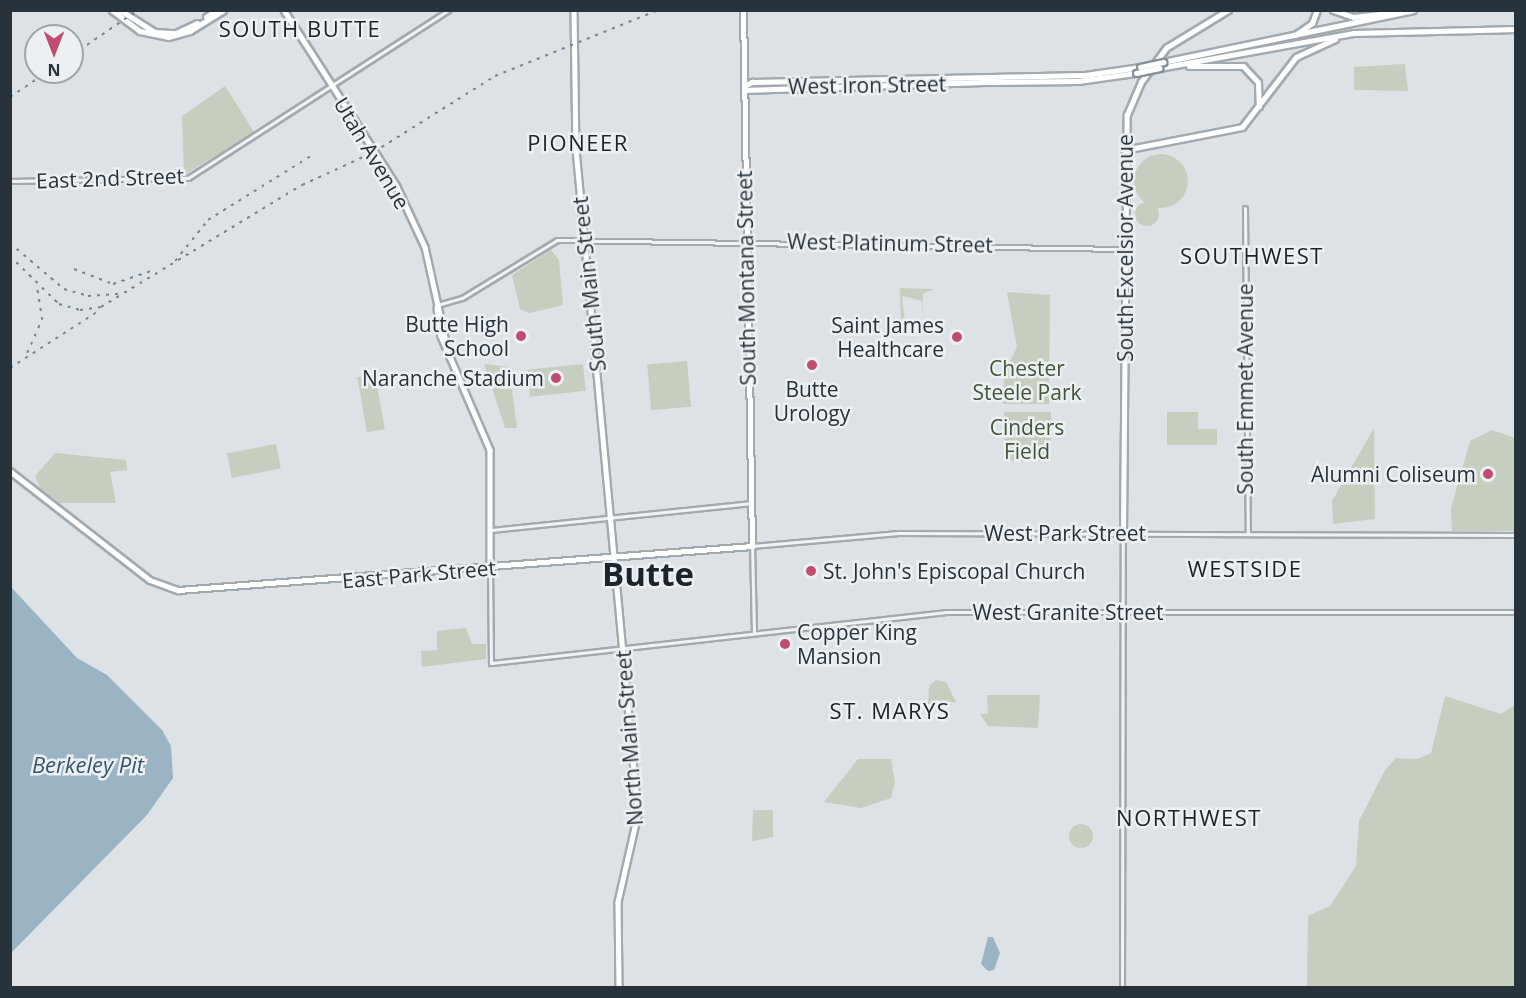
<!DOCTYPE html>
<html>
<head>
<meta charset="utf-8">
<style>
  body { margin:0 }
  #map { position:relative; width:1526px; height:998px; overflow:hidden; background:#dde2e6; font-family:"Open Sans",sans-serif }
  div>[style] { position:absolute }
  .green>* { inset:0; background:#c6cfbf; transform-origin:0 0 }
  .round { border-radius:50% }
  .water>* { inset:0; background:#9bb4c3 }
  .roads { filter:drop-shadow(2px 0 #a3aaaf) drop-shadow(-2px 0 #a3aaaf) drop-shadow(0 2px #a3aaaf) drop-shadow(0 -2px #a3aaaf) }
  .minor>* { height:3px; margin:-1.5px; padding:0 1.5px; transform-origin:1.5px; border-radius:1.5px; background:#f0f2f4 }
  .major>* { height:4.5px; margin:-2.25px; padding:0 2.25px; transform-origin:2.25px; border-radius:2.25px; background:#fff }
  .highway>* { height:5px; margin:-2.5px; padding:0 2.5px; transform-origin:2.5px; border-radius:2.5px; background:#fff }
  .rail>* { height:1.5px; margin-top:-0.75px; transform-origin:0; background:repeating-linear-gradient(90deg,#78848d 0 3px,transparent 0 9px) }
  .bridges { filter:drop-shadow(2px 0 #86919b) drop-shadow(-2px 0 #86919b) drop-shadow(0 2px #86919b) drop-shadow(0 -2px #86919b) }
  .highway-bridge>* { height:5px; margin:-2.5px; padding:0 2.5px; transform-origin:2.5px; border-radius:2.5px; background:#fff }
  .dots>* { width:16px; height:16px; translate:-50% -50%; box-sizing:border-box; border:3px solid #ecf0f3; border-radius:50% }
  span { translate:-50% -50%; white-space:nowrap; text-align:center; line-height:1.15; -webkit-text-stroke:5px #ecf0f3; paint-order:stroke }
  .street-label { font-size:21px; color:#28323b }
  .poi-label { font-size:21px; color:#28323b }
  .right { translate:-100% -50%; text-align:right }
  .left { translate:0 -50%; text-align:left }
  .park-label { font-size:21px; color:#415537 }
  .neighbourhood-label { font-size:22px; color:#1b232b; letter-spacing:1.5px }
  .water-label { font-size:22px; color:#37566a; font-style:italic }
  .town-label { font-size:33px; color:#1b232b; font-weight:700 }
  .frame { position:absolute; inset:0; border:12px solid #28323b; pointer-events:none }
  .north { position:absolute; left:24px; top:24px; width:60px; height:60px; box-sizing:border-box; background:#ecf0f3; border:2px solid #9ea4a9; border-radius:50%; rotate:180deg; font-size:16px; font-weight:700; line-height:24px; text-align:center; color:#28323b }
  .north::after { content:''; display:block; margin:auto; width:21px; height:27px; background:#c04d70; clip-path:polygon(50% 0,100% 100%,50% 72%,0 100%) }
</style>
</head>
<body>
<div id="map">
  <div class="green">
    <i style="clip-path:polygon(1405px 64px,1408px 91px,1354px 90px,1354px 67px)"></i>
    <i style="clip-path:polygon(225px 86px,254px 132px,184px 175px,182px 116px)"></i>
    <i class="round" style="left:1134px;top:154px;width:54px;height:54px"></i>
    <i class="round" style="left:1135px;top:202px;width:24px;height:24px"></i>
    <i style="clip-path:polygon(551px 250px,559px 260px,563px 305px,529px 313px,520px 309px,512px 275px)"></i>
    <i style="clip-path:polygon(900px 288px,934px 289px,923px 294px,922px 321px,922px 301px,902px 296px,906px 331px,901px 333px)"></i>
    <i style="clip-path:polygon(1007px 292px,1050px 295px,1049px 404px,1003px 404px,1004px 374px,1017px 347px)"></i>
    <i style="left:687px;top:361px;width:46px;height:40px;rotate:85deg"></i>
    <i style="clip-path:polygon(484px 364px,509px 367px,517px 428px,505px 428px)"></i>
    <i style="left:583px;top:364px;width:27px;height:56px;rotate:84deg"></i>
    <i style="left:375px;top:374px;width:56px;height:18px;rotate:80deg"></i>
    <i style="left:1004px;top:412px;width:47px;height:49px"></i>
    <i style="clip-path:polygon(1167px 412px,1198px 412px,1198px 429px,1217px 429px,1217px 445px,1167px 445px)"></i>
    <i style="clip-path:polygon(1374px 428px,1375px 519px,1333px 524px,1332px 501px)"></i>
    <i style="clip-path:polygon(1492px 430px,1515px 438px,1515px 531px,1452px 531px,1451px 508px,1470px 441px)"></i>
    <i style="left:276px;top:444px;width:25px;height:50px;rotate:79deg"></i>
    <i style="clip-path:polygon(55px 453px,126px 460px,127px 470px,110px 472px,116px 503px,60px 503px,40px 488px,35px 476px)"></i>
    <i style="clip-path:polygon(466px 628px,472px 644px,486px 644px,486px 659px,422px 667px,421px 651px,437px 650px,437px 631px)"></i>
    <i style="clip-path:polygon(936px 680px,946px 682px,956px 702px,928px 704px,929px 686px)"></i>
    <i style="clip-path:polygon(987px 695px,1040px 695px,1038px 728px,988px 726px,980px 714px,988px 714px)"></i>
    <i style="clip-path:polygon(1445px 696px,1501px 714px,1515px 705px,1515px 987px,1307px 987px,1308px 916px,1330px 906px,1356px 866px,1359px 821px,1385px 770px,1396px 758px,1417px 759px,1431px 753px)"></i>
    <i style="clip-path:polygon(858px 759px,891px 759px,895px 782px,891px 798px,861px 808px,824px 802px)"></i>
    <i style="clip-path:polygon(753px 810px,773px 810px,773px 837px,752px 841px)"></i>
    <i class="round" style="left:1069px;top:824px;width:24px;height:24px"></i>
  </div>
  <div class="water">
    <i style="clip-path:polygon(11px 587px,77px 658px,107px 675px,162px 730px,171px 746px,173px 778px,147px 815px,11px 953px)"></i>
    <i style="clip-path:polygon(988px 937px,993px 937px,1000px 953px,994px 970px,988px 971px,981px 964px)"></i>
  </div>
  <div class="roads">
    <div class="minor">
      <i style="left:10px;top:181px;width:178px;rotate:-1deg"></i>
      <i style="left:188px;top:178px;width:310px;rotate:-32.8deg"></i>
      <i style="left:1245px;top:208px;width:325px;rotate:89.5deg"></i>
      <i style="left:437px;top:305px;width:26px;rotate:-16deg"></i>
      <i style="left:462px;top:298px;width:111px;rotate:-31.4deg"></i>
      <i style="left:557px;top:240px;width:566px;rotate:0.91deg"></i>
      <i style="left:490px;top:530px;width:262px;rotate:-5.9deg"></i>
      <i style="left:490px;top:568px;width:95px;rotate:89.4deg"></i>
      <i style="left:491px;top:663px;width:457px;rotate:-6.4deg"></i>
      <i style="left:945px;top:612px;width:571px"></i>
      <i style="left:754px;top:632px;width:86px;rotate:-91.3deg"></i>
      <i style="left:752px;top:546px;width:147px;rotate:-5.1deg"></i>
      <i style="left:898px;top:533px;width:618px;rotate:0.19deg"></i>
      <i style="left:1122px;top:988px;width:456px;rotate:-89.9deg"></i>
    </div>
    <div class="major">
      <i style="left:112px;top:10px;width:35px;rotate:37deg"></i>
      <i style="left:140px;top:31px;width:29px;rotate:12deg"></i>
      <i style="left:168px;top:37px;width:23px;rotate:-15deg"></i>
      <i style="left:190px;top:31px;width:39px;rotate:-32deg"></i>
      <i style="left:120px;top:10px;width:41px;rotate:32.2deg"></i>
      <i style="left:155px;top:32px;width:21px;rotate:3deg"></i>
      <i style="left:176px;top:33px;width:23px;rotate:-25deg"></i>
      <i style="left:284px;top:10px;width:210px;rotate:57.4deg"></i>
      <i style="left:397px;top:187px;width:66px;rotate:65deg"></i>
      <i style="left:425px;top:247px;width:97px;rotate:77.5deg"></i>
      <i style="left:574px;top:10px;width:139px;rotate:89.2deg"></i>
      <i style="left:576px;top:149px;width:668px;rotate:84.67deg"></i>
      <i style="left:638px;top:814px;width:90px;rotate:102.8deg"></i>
      <i style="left:618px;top:902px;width:86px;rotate:89.3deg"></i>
      <i style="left:206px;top:17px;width:13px;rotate:-32deg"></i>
      <i style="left:744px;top:86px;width:9px;rotate:-27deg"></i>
      <i style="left:752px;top:82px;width:238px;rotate:-1.2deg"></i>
      <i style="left:744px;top:90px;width:247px;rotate:-1.9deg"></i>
      <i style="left:437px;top:308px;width:28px;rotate:82deg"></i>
      <i style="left:441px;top:336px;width:124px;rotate:66.7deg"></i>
      <i style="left:490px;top:450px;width:118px;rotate:90deg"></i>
      <i style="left:10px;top:471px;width:177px;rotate:37.9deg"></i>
      <i style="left:150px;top:580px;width:30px;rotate:20deg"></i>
      <i style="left:178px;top:590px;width:576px;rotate:-4.38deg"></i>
      <i style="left:752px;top:546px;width:536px;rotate:-90.96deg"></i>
      <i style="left:1123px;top:532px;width:417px;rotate:-89.5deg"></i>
      <i style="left:1127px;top:115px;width:36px;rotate:-67deg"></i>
      <i style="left:1141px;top:82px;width:42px;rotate:-53.7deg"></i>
      <i style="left:1166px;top:48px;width:73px;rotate:-31.5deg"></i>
    </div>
    <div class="highway">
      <i style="left:1333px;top:10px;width:21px;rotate:19deg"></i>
      <i style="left:1353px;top:17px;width:45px;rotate:-6.3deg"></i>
      <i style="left:1295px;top:35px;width:21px;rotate:-35deg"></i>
      <i style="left:1312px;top:23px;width:14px;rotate:-69deg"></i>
      <i style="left:1163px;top:62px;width:255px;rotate:-11.7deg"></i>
      <i style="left:1189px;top:66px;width:54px"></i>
      <i style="left:1243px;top:66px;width:22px;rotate:47deg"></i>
      <i style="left:1258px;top:82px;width:24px;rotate:88deg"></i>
      <i style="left:1159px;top:68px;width:197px;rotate:-10.2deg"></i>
      <i style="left:1353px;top:33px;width:163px;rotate:-1.4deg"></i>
      <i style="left:990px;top:77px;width:95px;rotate:-1.2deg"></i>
      <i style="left:1085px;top:75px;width:56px;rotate:-8.3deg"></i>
      <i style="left:991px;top:82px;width:87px;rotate:-0.7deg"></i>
      <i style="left:1078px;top:81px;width:59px;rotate:-7.9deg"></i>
      <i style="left:1124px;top:150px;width:120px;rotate:-11deg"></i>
      <i style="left:1242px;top:127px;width:88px;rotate:-52.4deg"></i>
      <i style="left:1296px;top:57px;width:43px;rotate:-24.8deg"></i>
    </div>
  </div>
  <div class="rail">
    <i style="left:72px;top:55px;width:80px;rotate:-34.3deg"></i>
    <i style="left:10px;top:97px;width:45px;rotate:-34deg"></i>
    <i style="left:10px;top:243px;width:71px;rotate:40.4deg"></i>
    <i style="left:64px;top:289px;width:25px;rotate:16deg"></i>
    <i style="left:88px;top:296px;width:32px;rotate:-4deg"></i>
    <i style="left:10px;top:256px;width:69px;rotate:44.4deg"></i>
    <i style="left:59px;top:304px;width:22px;rotate:16deg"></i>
    <i style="left:80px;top:310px;width:21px;rotate:-8deg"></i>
    <i style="left:101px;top:307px;width:235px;rotate:-31.3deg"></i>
    <i style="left:302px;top:185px;width:79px;rotate:-24.6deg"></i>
    <i style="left:374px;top:152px;width:143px;rotate:-32.1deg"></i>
    <i style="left:495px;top:76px;width:176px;rotate:-22deg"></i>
    <i style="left:175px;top:261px;width:53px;rotate:-51.2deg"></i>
    <i style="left:208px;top:220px;width:121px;rotate:-31.9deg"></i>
    <i style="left:74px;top:269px;width:42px;rotate:21deg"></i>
    <i style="left:113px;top:284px;width:40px;rotate:-18.9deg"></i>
    <i style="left:27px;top:353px;width:36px;rotate:-66deg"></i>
    <i style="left:42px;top:320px;width:32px;rotate:-99deg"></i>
    <i style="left:10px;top:368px;width:107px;rotate:-32.8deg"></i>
  </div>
  <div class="bridges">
    <div class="highway-bridge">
      <i style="left:1140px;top:67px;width:24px;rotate:-12deg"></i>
      <i style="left:1136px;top:73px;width:24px;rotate:-12deg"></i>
    </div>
  </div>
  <div class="dots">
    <i style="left:521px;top:336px;background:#c04d70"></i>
    <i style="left:957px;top:337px;background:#c04d70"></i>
    <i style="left:812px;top:365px;background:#c04d70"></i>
    <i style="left:556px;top:378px;background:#c04d70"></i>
    <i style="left:1488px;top:474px;background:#c04d70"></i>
    <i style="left:811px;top:571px;background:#c04d70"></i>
    <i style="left:785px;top:644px;background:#c04d70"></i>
  </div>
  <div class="street-label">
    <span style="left:867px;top:85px;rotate:-1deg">West Iron Street</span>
    <span style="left:372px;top:153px;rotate:59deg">Utah Avenue</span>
    <span style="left:110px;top:178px;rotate:-2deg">East 2nd Street</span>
    <span style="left:890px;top:243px;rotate:1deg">West Platinum Street</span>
    <span style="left:1125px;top:248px;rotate:-90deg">South Excelsior Avenue</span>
    <span style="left:746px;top:278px;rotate:-91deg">South Montana Street</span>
    <span style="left:589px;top:284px;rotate:-96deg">South Main Street</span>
    <span style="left:1245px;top:389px;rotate:-90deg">South Emmet Avenue</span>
    <span style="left:1065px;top:533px">West Park Street</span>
    <span style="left:419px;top:574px;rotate:-5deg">East Park Street</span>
    <span style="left:1068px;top:612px">West Granite Street</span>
    <span style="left:629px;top:738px;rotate:-94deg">North Main Street</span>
  </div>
  <div class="poi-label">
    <span class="right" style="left:509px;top:336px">Butte High<br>School</span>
    <span class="right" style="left:944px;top:337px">Saint James<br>Healthcare</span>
    <span class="right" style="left:544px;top:378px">Naranche Stadium</span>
    <span style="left:812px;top:401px">Butte<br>Urology</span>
    <span class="right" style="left:1476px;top:474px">Alumni Coliseum</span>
    <span class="left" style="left:823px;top:571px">St. John's Episcopal Church</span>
    <span class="left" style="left:797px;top:644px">Copper King<br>Mansion</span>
  </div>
  <div class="park-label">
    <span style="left:1027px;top:380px">Chester<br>Steele Park</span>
    <span style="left:1027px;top:439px">Cinders<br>Field</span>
  </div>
  <div class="neighbourhood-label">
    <span style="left:300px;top:29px">SOUTH BUTTE</span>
    <span style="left:578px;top:143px">PIONEER</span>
    <span style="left:1252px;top:256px">SOUTHWEST</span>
    <span style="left:1245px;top:569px">WESTSIDE</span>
    <span style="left:890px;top:711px">ST. MARYS</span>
    <span style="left:1189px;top:818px">NORTHWEST</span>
  </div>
  <div class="water-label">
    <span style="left:88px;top:765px">Berkeley Pit</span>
  </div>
  <div class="town-label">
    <span style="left:648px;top:574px">Butte</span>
  </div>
  <div class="frame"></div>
  <div class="north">N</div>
</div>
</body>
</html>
